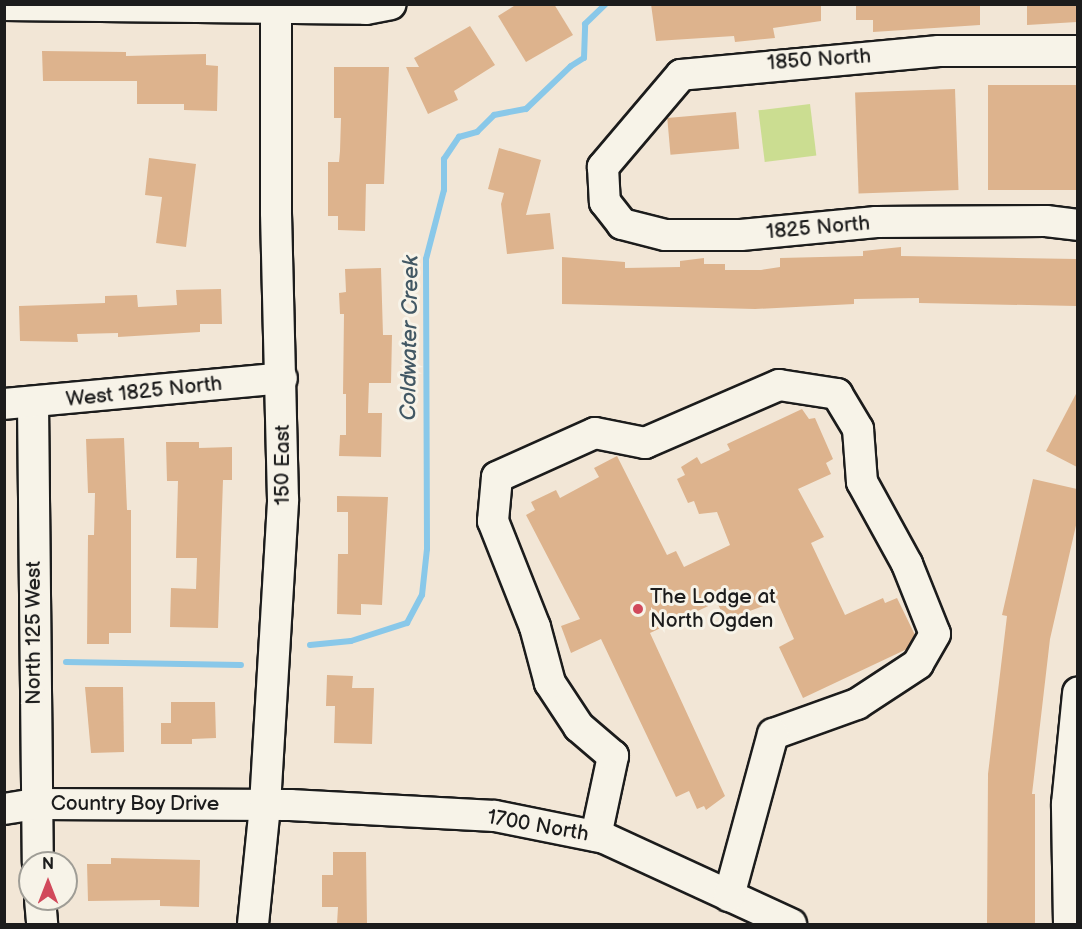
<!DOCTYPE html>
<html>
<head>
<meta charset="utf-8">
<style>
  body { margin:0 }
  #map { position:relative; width:1082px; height:929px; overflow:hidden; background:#f2e6d6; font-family:"Balsamiq Sans",sans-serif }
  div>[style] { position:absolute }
  .green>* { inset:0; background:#cbdd91; transform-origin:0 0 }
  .stream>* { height:6px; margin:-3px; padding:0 3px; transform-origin:3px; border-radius:3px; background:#89c8e9 }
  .building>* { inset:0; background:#ddb38d; transform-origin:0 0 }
  .roads { filter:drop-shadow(2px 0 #1c1c1c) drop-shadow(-2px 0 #1c1c1c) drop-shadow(0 2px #1c1c1c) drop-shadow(0 -2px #1c1c1c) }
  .minor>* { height:30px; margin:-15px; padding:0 15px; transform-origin:15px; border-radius:15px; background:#f7f3e8 }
  .dots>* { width:16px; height:16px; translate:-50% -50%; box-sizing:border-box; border:3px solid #f7f3e8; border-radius:50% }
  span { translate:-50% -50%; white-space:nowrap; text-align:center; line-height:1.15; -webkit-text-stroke:6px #f7f3e8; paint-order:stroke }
  .street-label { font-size:21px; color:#1c1c1c }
  .poi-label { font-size:21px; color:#1c1c1c }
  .left { translate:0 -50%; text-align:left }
  .water-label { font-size:22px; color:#425864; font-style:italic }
  .frame { position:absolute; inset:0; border:6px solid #1c1c1c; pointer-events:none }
  .north { position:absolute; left:18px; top:851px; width:60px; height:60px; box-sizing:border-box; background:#f7f3e8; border:2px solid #9f9d96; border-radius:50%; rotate:0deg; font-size:16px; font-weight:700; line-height:24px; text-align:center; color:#1c1c1c }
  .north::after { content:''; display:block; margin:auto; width:21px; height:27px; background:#d1495b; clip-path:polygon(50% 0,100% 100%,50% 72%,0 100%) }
</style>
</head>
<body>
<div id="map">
  <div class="green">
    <i style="left:810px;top:104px;width:52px;height:52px;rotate:83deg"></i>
  </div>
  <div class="stream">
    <i style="left:310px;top:645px;width:41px;rotate:-5.6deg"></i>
    <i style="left:351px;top:641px;width:59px;rotate:-17.8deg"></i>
    <i style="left:407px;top:623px;width:32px;rotate:-62deg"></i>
    <i style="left:422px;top:595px;width:46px;rotate:-83.8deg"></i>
    <i style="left:427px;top:549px;width:290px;rotate:-90.2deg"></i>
    <i style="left:426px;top:259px;width:71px;rotate:-75.4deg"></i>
    <i style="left:444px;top:190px;width:31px;rotate:-90deg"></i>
    <i style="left:444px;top:159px;width:27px;rotate:-56deg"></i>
    <i style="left:459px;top:137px;width:19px;rotate:-16deg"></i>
    <i style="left:477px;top:132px;width:24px;rotate:-45deg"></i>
    <i style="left:494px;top:115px;width:33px;rotate:-11deg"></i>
    <i style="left:526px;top:109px;width:62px;rotate:-43.7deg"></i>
    <i style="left:571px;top:66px;width:15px;rotate:-32deg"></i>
    <i style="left:584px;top:58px;width:34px;rotate:-88deg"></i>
    <i style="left:585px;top:24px;width:29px;rotate:-44deg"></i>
    <i style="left:66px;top:662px;width:175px;rotate:1deg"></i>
  </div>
  <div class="building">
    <i style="clip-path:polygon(517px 4px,554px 4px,573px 35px,526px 62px,498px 16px)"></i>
    <i style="clip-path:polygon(651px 4px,821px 4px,821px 21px,773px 28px,775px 38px,735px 42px,734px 36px,656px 41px)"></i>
    <i style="clip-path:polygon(856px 4px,980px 4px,980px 25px,873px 32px,873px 20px,856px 20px)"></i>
    <i style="clip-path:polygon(1027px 4px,1077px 4px,1077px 22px,1027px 25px)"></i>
    <i style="clip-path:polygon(470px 26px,495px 65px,454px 91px,458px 100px,428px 114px,406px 67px,419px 67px,414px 58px)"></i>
    <i style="clip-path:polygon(42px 51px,126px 52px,126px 56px,206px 54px,206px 65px,218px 66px,217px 111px,184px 110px,184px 104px,137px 104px,137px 81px,43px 81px)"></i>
    <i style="clip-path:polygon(334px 67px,389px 67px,384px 184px,366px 184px,365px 231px,338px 230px,338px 216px,328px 216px,328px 162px,339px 162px,340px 151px,341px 118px,334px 118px)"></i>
    <i style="left:988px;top:85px;width:89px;height:105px"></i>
    <i style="left:955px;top:89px;width:101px;height:100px;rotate:88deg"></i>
    <i style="left:736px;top:112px;width:37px;height:69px;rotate:85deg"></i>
    <i style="clip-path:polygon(499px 148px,541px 160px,526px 215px,550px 213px,554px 249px,507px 254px,501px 204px,504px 193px,488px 189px)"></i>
    <i style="clip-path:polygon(149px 158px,196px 164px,186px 247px,156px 243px,162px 197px,145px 195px)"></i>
    <i style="clip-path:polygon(901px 247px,901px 256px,1077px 259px,1077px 306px,919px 303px,919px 298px,854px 299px,854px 304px,755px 309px,562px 304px,562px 257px,625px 262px,625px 268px,680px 267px,680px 261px,704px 258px,704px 264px,725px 264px,725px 270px,761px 270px,780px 267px,780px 258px,863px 256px,863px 251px)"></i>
    <i style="clip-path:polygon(381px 268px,383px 335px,392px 335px,391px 383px,369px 383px,368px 413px,382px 413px,381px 457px,339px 456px,340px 435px,346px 435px,346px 394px,343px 394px,344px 314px,340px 314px,339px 293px,346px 292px,345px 269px)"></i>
    <i style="clip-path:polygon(221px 289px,222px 324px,200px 324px,200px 332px,118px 337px,118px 333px,77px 334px,78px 342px,20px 341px,19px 306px,105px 303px,105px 296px,137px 295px,138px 307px,177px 305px,176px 290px)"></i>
    <i style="clip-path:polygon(1077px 392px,1077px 467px,1046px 451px)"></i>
    <i style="clip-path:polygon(802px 409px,809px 419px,815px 418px,833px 459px,826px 463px,831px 474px,798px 489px,824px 537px,811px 543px,845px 615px,883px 598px,885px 603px,897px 598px,915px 635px,907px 649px,803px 698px,779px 647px,794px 639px,777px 601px,725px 620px,717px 602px,650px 633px,725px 796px,706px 810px,704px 806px,697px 809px,689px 791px,676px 797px,601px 639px,571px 653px,561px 626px,580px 619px,526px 515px,535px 510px,531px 502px,556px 490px,560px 498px,599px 477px,594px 468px,617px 456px,667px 555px,676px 551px,684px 567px,730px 545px,717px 512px,699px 514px,694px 501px,688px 503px,677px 479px,685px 475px,681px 467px,697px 457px,701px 464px,730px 450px,727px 444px)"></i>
    <i style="clip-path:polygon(124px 438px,127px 510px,131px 510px,131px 633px,109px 633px,109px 644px,87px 644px,88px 535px,94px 535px,95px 493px,88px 493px,86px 439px)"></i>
    <i style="clip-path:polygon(166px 442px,199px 442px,199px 448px,232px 447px,232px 480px,223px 480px,218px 628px,170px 627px,171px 588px,196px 589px,197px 558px,176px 558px,178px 481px,167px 481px)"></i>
    <i style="clip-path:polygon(1033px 479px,1077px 489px,1077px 521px,1050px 639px,1032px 794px,1035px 794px,1035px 924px,987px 924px,988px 774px,1007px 616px,1002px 615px)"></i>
    <i style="clip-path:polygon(337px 496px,388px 497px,382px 605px,361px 604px,361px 615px,337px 614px,338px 554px,348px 554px,348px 512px,337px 512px)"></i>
    <i style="clip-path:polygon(327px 675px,353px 676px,352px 688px,374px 688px,372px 744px,334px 743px,335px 706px,326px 706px)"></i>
    <i style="clip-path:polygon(85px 687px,123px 687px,124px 752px,91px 753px)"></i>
    <i style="clip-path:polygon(171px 702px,215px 702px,216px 738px,192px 739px,192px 744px,161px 744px,161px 723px,171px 723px)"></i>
    <i style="clip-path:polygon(333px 852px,366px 852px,367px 924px,337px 924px,338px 907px,322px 907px,322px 875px,333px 875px)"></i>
    <i style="clip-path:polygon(111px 858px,200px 860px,199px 907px,160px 906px,160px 900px,88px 901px,87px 864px,111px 864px)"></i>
  </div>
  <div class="roads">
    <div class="minor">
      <i style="left:4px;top:5px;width:362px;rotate:0.6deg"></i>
      <i style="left:366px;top:9px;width:25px;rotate:-11deg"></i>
      <i style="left:1078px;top:51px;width:139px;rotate:180deg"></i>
      <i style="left:939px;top:51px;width:259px;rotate:174.7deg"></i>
      <i style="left:681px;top:75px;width:121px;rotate:130.3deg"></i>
      <i style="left:603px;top:167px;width:35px;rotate:87deg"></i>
      <i style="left:605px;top:202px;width:28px;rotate:52deg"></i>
      <i style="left:622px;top:224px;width:44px;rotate:14.3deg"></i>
      <i style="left:665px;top:235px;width:76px"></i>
      <i style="left:741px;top:235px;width:136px;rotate:-5.5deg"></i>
      <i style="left:876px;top:222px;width:170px;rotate:-0.3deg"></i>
      <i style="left:1046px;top:221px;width:32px;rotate:7deg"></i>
      <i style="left:33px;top:403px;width:460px;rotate:89.4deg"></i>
      <i style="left:4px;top:404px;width:279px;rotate:-5.3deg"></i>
      <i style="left:4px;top:809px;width:31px;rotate:-9deg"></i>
      <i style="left:35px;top:804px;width:255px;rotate:0.2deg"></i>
      <i style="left:290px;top:805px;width:205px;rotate:3.1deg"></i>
      <i style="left:495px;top:816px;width:111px;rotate:11.4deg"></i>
      <i style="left:604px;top:838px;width:206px;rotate:24.7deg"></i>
      <i style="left:596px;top:836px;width:82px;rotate:-78deg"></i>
      <i style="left:613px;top:756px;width:45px;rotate:-139.5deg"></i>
      <i style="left:579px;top:727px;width:53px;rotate:-123.4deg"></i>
      <i style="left:550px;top:683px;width:58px;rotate:-105deg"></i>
      <i style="left:535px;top:627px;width:114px;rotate:-111.6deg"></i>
      <i style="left:493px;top:521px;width:44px;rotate:-84.8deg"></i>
      <i style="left:497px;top:477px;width:107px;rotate:-24.2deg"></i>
      <i style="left:595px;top:433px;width:51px;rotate:11.3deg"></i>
      <i style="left:645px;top:443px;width:146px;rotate:-23.4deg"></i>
      <i style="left:779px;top:385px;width:59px;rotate:8.8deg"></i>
      <i style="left:837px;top:394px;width:41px;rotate:59deg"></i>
      <i style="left:858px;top:429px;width:53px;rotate:85.7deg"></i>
      <i style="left:862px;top:482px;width:94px;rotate:61.2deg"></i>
      <i style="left:907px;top:564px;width:75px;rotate:68.2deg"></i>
      <i style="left:935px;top:634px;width:34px;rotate:120deg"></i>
      <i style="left:918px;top:664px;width:73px;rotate:146.7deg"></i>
      <i style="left:857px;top:704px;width:89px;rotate:160.3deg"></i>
      <i style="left:773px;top:734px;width:168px;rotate:105.2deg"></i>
      <i style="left:40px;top:899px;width:25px;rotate:85deg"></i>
      <i style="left:253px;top:924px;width:120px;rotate:-84.2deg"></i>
      <i style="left:265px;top:805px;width:306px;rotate:-86.6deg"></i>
      <i style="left:283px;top:500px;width:288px;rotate:-91.4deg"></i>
      <i style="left:276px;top:212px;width:208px;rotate:-90deg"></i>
      <i style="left:1069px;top:924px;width:120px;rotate:-91deg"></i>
      <i style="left:1067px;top:804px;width:112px;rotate:-84.3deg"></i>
    </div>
  </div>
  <div class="dots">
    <i style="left:638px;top:609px;background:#d1495b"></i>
  </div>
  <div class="street-label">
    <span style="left:819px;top:60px;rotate:-4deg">1850 North</span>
    <span style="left:818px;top:228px;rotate:-5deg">1825 North</span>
    <span style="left:144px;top:392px;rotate:-6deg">West 1825 North</span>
    <span style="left:283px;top:465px;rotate:-90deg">150 East</span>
    <span style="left:34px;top:633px;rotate:-90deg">North 125 West</span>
    <span style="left:135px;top:804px">Country Boy Drive</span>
    <span style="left:538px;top:826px;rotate:10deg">1700 North</span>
  </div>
  <div class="poi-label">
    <span class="left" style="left:650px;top:609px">The Lodge at<br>North Ogden</span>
  </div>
  <div class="water-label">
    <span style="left:410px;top:338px;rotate:-89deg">Coldwater Creek</span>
  </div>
  <div class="frame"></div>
  <div class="north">N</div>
</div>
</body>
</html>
